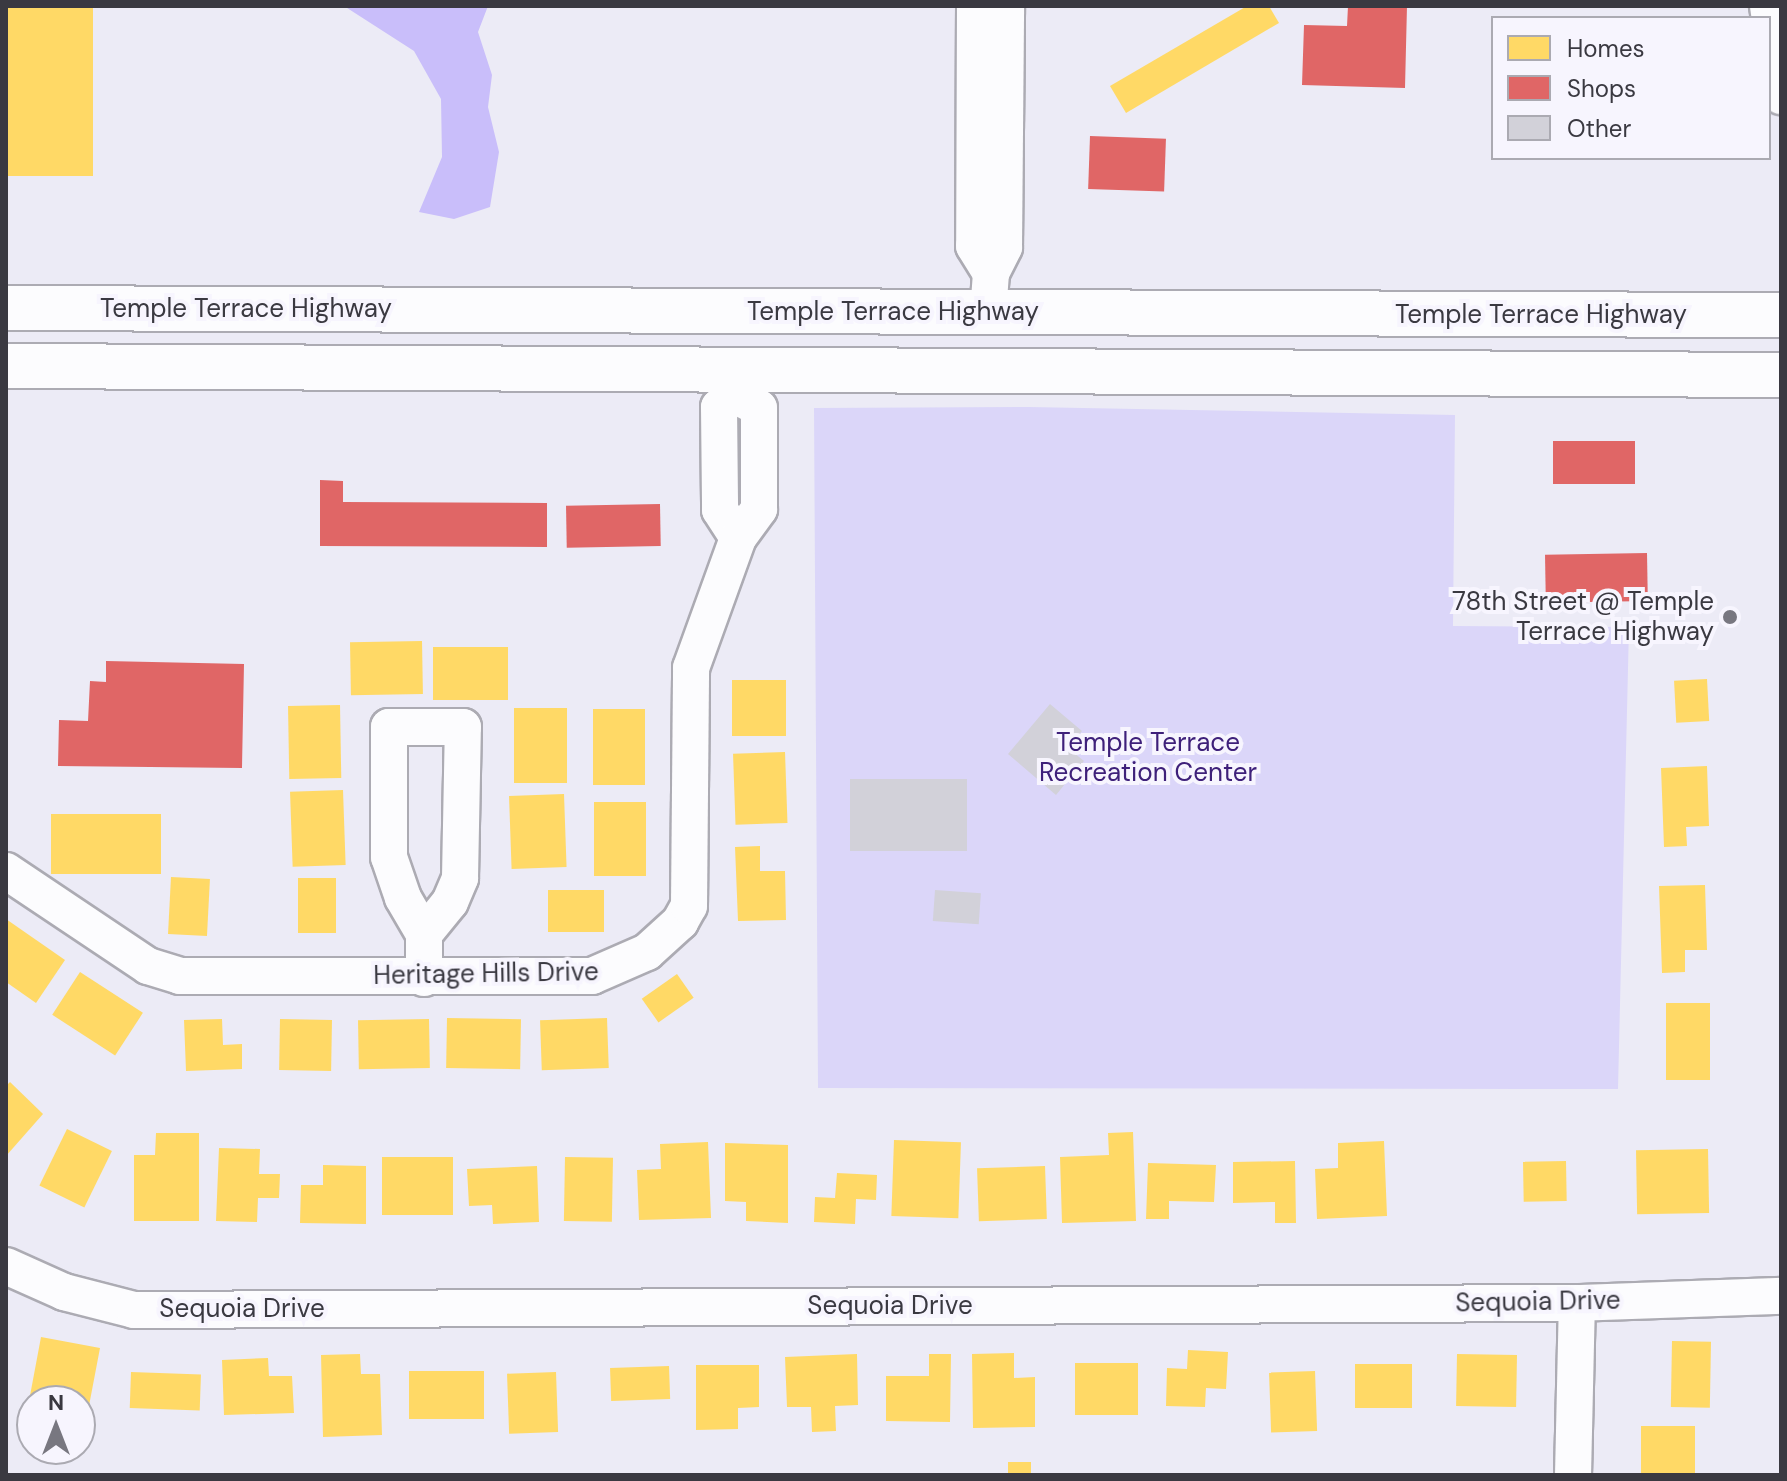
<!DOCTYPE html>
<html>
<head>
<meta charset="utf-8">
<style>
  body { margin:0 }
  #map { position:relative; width:1787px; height:1481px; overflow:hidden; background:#ecebf6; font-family:"DM Sans",sans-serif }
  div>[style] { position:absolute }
  .green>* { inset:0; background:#dbd6f9 }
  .water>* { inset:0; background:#c9befa }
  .homes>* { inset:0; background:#ffd966; transform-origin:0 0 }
  .shops>* { inset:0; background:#e06666; transform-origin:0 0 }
  .building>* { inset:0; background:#d2d1d9; transform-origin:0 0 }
  .roads { filter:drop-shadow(2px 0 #acabb3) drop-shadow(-2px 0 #acabb3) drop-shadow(0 2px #acabb3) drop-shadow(0 -2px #acabb3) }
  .minor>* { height:36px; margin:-18px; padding:0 18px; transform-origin:18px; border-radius:18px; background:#fcfcfe }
  .major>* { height:44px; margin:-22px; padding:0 22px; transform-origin:22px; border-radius:22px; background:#fcfcfe }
  .dots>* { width:22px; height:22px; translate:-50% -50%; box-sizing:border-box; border:4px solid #f7f5fe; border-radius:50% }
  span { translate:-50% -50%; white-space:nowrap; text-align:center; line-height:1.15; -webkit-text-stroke:8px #f7f5fe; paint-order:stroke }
  .street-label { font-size:26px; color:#3a3941 }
  .poi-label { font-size:26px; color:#3a3941 }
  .right { translate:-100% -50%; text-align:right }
  .park-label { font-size:26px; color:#3e207a }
  .frame { position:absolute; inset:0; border:8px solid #3a3941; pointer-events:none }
  .legend { position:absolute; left:1491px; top:16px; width:280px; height:144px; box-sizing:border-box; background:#f7f5fe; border:2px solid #abaab2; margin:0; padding:10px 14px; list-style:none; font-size:24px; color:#3a3941 }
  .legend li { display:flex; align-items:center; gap:16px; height:40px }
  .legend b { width:40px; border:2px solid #abaab2 }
  .north { position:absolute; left:16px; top:1385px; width:80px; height:80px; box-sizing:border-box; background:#f7f5fe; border:2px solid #abaab2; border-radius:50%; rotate:0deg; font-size:22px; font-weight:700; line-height:32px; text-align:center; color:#3a3941 }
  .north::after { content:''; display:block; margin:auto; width:28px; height:36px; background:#787780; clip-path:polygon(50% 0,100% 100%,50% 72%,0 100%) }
</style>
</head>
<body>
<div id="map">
  <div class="green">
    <i style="clip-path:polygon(1029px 407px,1455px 415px,1453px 626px,1629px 627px,1618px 1089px,818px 1088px,814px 408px)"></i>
  </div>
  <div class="water">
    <i style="clip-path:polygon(344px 6px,488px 6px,478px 32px,492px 75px,488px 107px,499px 152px,490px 207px,454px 219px,419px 212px,442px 157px,441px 99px,414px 51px)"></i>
  </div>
  <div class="homes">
    <i style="left:6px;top:6px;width:87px;height:170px"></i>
    <i style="clip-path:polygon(1247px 6px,1269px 6px,1279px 23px,1126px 113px,1110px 86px)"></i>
    <i style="left:422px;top:641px;width:53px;height:72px;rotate:89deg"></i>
    <i style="left:508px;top:647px;width:53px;height:75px;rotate:90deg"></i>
    <i style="left:1707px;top:679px;width:42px;height:33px;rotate:87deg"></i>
    <i style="left:732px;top:680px;width:54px;height:56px"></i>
    <i style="left:340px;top:705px;width:73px;height:52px;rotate:89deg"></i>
    <i style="left:514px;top:708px;width:53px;height:75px"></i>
    <i style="left:593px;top:709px;width:52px;height:76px"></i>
    <i style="left:785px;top:752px;width:71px;height:52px;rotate:88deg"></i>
    <i style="clip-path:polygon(1707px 766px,1709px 826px,1686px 827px,1687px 846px,1664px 847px,1661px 768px)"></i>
    <i style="left:343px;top:790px;width:75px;height:53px;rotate:88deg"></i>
    <i style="left:564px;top:794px;width:73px;height:55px;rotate:88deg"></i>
    <i style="left:594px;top:802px;width:52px;height:74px"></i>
    <i style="left:161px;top:814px;width:60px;height:110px;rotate:90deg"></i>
    <i style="clip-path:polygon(760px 846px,760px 871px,785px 871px,786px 920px,738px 921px,735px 847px)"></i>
    <i style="left:171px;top:877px;width:39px;height:57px;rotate:3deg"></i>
    <i style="left:298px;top:878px;width:38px;height:55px"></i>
    <i style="clip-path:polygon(1705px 885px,1707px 950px,1685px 950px,1685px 972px,1662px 973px,1659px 886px)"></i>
    <i style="left:548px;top:890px;width:56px;height:42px"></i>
    <i style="clip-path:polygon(6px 919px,65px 960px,36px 1003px,6px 982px)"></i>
    <i style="left:80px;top:972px;width:75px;height:51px;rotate:33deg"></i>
    <i style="left:677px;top:974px;width:29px;height:43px;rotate:55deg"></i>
    <i style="left:1666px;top:1003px;width:44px;height:77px"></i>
    <i style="left:447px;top:1018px;width:74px;height:50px;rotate:1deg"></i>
    <i style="left:607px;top:1018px;width:50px;height:67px;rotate:88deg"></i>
    <i style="clip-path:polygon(222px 1019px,223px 1045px,242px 1044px,242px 1069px,186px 1071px,184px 1020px)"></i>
    <i style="left:280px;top:1019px;width:52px;height:51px;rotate:1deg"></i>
    <i style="left:429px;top:1019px;width:49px;height:71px;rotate:89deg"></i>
    <i style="clip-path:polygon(10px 1082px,43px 1114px,6px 1156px,6px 1086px)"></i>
    <i style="left:67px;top:1129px;width:50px;height:63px;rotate:26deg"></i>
    <i style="clip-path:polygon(1133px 1132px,1136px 1221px,1062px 1223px,1060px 1157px,1109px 1155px,1108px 1133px)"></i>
    <i style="clip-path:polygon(156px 1133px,199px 1133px,199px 1221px,134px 1221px,134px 1155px,155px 1155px)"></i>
    <i style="left:894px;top:1140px;width:67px;height:76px;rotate:2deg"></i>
    <i style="clip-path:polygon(1384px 1141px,1387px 1216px,1317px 1219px,1315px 1169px,1338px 1168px,1338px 1143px)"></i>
    <i style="clip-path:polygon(708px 1142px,711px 1218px,639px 1220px,637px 1170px,661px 1169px,660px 1144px)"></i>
    <i style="clip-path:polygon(725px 1143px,788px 1145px,788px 1223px,746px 1221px,746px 1202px,725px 1201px)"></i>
    <i style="clip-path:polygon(219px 1148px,260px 1149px,259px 1174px,280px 1174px,279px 1198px,258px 1198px,257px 1222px,216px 1221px)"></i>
    <i style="left:1708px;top:1149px;width:64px;height:72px;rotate:89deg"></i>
    <i style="left:453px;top:1157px;width:58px;height:71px;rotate:90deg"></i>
    <i style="left:565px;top:1157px;width:48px;height:64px;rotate:1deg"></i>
    <i style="clip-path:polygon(1295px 1161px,1296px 1223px,1275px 1223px,1275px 1202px,1233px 1203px,1233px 1162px)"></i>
    <i style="left:1566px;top:1161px;width:40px;height:43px;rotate:89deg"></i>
    <i style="clip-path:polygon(1148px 1163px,1216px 1165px,1214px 1202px,1169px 1201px,1169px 1219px,1146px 1219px)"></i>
    <i style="clip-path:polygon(323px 1165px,366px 1166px,366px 1224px,300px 1223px,301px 1185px,323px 1185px)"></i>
    <i style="clip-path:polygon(537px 1166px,539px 1222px,493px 1224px,492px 1205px,469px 1206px,467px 1169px)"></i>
    <i style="left:1045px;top:1166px;width:53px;height:68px;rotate:88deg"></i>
    <i style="clip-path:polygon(837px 1173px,877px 1175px,876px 1200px,856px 1199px,855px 1224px,814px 1222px,815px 1197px,835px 1198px)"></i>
    <i style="clip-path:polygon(41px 1337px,100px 1348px,88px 1411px,80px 1410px,80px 1401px,29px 1401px)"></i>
    <i style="left:1672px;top:1341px;width:39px;height:66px;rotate:1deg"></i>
    <i style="clip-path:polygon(1188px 1350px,1228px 1352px,1226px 1389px,1206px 1388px,1205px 1407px,1166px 1406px,1167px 1368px,1187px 1369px)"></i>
    <i style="clip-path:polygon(1014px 1353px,1014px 1378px,1035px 1377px,1035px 1427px,973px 1428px,972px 1354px)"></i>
    <i style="clip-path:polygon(360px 1354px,361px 1374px,380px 1374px,382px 1435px,323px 1437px,321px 1355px)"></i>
    <i style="clip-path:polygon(857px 1354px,858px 1405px,835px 1406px,836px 1431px,812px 1432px,811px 1407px,787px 1407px,785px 1357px)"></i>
    <i style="clip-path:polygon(929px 1354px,951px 1354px,950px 1422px,886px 1421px,886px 1376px,929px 1376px)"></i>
    <i style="left:1457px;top:1354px;width:60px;height:52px;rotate:1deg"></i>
    <i style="clip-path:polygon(268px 1358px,269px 1376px,292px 1376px,294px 1413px,224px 1415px,222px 1360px)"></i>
    <i style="left:1075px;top:1363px;width:63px;height:52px"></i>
    <i style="left:1355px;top:1364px;width:57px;height:44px"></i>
    <i style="clip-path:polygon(696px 1365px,759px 1365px,759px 1407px,738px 1408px,738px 1429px,696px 1430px)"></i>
    <i style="left:669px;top:1366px;width:33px;height:59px;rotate:88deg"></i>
    <i style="left:484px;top:1371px;width:48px;height:75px;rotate:90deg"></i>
    <i style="left:1315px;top:1371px;width:60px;height:46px;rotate:88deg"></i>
    <i style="left:131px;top:1372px;width:70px;height:36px;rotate:2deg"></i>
    <i style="left:556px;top:1372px;width:60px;height:49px;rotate:88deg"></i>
    <i style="left:1641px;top:1426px;width:54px;height:49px"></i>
    <i style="left:1008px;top:1462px;width:23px;height:13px"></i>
  </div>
  <div class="shops">
    <i style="clip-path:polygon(1348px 6px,1407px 6px,1405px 88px,1302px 85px,1304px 25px,1347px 26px)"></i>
    <i style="left:1090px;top:136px;width:76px;height:53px;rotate:2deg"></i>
    <i style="left:1553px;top:441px;width:82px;height:43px"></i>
    <i style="clip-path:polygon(320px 480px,343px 481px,343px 502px,547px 503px,547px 547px,320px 546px)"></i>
    <i style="left:660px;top:504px;width:42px;height:94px;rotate:89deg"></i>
    <i style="left:1647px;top:553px;width:48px;height:102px;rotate:89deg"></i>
    <i style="clip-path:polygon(106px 661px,244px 664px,242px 768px,58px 766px,59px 720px,88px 721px,90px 681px,106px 682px)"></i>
  </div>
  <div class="building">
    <i style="clip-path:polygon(1050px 704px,1082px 731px,1068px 748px,1084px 761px,1056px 795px,1008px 754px)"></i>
    <i style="left:850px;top:779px;width:117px;height:72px"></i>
    <i style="left:935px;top:890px;width:46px;height:31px;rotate:4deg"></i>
  </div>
  <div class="roads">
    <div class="minor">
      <i style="left:975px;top:6px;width:240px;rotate:90.2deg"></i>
      <i style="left:974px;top:246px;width:32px;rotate:58deg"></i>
      <i style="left:1768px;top:6px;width:91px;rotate:81.8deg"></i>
      <i style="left:988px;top:313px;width:40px;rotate:-85.7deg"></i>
      <i style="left:991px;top:273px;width:29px;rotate:-63deg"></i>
      <i style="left:1004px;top:247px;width:241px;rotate:-89.5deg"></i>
      <i style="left:735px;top:395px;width:20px;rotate:143deg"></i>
      <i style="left:719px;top:407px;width:103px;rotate:89.4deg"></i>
      <i style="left:720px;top:510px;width:33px;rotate:57deg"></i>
      <i style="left:6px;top:871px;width:171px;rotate:33.8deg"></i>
      <i style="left:148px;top:966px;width:34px;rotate:17deg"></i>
      <i style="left:180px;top:976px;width:412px"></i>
      <i style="left:592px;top:976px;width:60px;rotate:-23.6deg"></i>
      <i style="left:647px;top:952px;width:45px;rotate:-42.3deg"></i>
      <i style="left:680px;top:922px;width:18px;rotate:-61deg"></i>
      <i style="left:689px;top:906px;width:238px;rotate:-89.5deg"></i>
      <i style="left:691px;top:668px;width:138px;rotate:-70.1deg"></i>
      <i style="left:738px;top:538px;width:36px;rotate:-54deg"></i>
      <i style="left:759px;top:509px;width:101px;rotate:-90deg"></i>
      <i style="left:759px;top:408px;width:27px;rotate:-152deg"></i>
      <i style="left:424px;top:934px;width:41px;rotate:-50.9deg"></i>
      <i style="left:450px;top:902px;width:26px;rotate:-67deg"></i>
      <i style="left:460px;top:878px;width:151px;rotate:-88.9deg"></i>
      <i style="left:463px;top:727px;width:74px;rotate:180deg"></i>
      <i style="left:389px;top:727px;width:130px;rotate:90deg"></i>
      <i style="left:389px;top:857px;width:43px;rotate:71.1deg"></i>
      <i style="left:403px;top:898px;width:42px;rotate:59.7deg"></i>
      <i style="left:424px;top:934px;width:44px;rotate:90deg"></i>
      <i style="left:6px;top:1266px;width:64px;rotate:24.1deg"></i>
      <i style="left:64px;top:1292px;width:72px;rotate:14.4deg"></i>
      <i style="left:134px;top:1310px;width:1443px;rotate:-0.28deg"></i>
      <i style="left:1577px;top:1303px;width:204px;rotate:-2deg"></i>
      <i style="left:1573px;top:1475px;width:172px;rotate:-88.7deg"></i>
    </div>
    <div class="major">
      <i style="left:6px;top:308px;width:1775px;rotate:0.23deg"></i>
      <i style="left:6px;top:366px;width:1775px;rotate:0.29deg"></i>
    </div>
  </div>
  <div class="dots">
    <i style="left:1730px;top:617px;background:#787780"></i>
  </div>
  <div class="street-label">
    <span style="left:246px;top:309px">Temple Terrace Highway</span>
    <span style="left:893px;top:312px">Temple Terrace Highway</span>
    <span style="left:1541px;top:315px">Temple Terrace Highway</span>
    <span style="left:486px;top:974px;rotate:-1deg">Heritage Hills Drive</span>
    <span style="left:1538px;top:1302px;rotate:-1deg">Sequoia Drive</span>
    <span style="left:890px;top:1306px">Sequoia Drive</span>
    <span style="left:242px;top:1309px">Sequoia Drive</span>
  </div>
  <div class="poi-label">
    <span class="right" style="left:1714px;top:617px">78th Street @ Temple<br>Terrace Highway</span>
  </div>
  <div class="park-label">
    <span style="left:1148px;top:758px">Temple Terrace<br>Recreation Center</span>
  </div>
  <div class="frame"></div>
  <ul class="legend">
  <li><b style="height:22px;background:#ffd966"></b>Homes</li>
  <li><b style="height:22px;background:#e06666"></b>Shops</li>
  <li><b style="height:22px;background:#d2d1d9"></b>Other</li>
  </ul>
  <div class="north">N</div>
</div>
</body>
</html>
